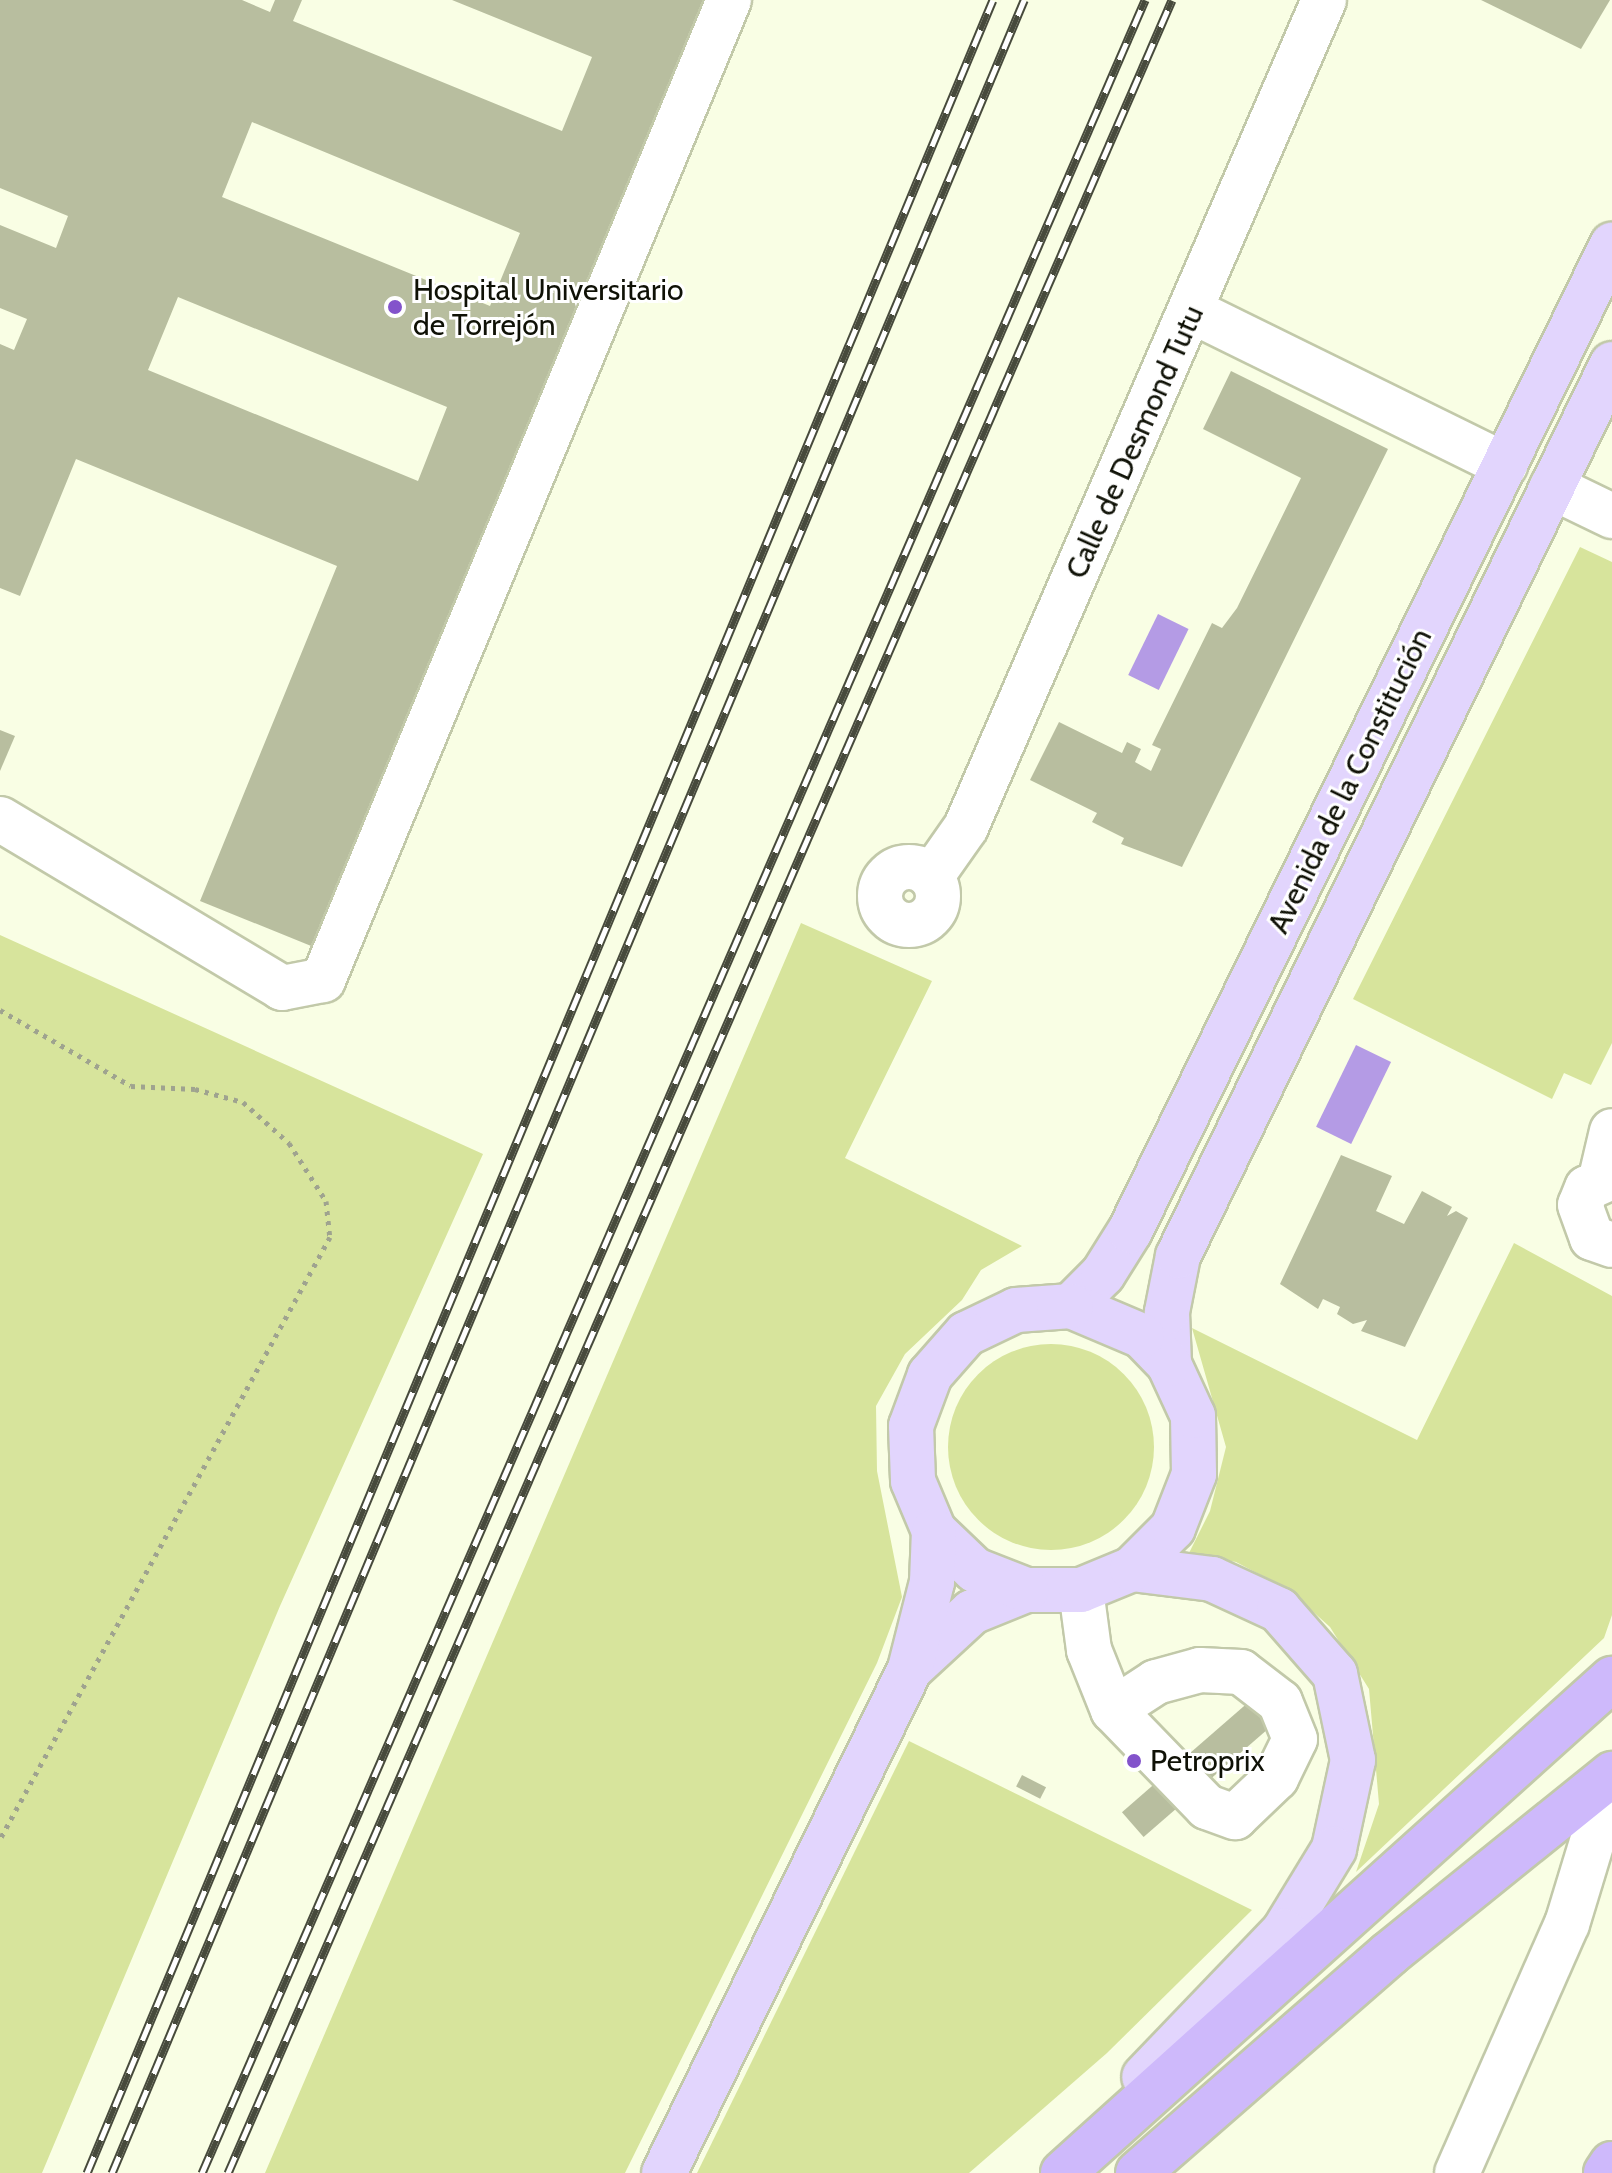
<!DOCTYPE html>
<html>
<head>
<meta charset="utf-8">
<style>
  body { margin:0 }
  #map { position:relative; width:1612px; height:2173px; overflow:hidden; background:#f9fee4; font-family:Cabin,sans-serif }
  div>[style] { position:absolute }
  .green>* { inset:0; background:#d7e49c }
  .round { border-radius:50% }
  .water>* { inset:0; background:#b49be5; transform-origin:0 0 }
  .building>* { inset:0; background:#b8be9f; transform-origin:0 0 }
  .path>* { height:5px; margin-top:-2.5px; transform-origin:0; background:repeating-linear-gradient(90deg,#9fa38f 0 4px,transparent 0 10px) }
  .roads { filter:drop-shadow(2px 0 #c2c9a9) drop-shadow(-2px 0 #c2c9a9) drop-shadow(0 2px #c2c9a9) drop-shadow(0 -2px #c2c9a9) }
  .minor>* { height:44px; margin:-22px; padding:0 22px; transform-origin:22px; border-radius:22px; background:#fff }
  .minor>.ring { margin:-22px; padding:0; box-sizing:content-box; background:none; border:44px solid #fff; border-radius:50% }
  .major>* { height:44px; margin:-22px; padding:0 22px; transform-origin:22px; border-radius:22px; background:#e2d5fd }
  .highway>* { height:44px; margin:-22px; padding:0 22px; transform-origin:22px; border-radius:22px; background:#ceb9fb }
  .rail>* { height:9px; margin-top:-4.5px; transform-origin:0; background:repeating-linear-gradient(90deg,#fff 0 18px,#474a3c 0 36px); box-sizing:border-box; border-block:2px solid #474a3c }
  .dots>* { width:22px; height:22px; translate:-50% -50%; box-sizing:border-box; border:4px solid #fff; border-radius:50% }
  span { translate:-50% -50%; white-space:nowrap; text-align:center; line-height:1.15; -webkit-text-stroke:6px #fff; paint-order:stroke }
  .poi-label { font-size:30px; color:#0f1106 }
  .left { translate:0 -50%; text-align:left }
  .street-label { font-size:30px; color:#0f1106 }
</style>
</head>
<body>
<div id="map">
  <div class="green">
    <i style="clip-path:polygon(1580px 547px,1612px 562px,1612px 1043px,1591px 1085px,1564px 1073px,1552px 1099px,1353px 999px)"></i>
    <i style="clip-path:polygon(801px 923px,932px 981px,845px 1158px,1022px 1246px,981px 1270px,962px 1300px,905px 1354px,876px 1406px,877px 1471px,902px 1597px,877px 1663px,625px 2173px,265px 2173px)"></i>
    <i style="clip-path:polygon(0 935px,483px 1154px,280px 1606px,42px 2173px,0 2173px)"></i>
    <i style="clip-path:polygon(1514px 1243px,1612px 1296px,1612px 1615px,1604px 1638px,1356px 1872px,1379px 1804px,1369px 1689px,1330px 1627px,1289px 1590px,1236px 1562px,1189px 1553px,1210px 1511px,1226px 1447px,1192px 1328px,1417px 1440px)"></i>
    <i class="round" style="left:948px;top:1344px;width:206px;height:206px"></i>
    <i style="clip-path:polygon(909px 1741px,1252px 1910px,1107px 2053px,969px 2173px,697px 2173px)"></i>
  </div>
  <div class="water">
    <i style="left:1158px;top:614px;width:34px;height:68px;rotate:26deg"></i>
    <i style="left:1356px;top:1045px;width:39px;height:91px;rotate:26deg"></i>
  </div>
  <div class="building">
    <i style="clip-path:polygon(evenodd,0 0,242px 0,270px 12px,275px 0,302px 0,293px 21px,562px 131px,592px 57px,452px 0,711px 0,321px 950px,200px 901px,337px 566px,76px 459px,20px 596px,0 588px,0 344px,14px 350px,27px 319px,0 308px,0 225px,56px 248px,68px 216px,0 188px,0 0,252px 122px,520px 233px,490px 306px,222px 197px,252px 122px,0 0,178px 297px,447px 407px,418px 481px,148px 370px,178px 297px)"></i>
    <i style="clip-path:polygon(1481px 0,1610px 0,1581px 49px)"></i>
    <i style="clip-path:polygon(1231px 371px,1388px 449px,1182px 867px,1121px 844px,1124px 838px,1092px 822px,1097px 813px,1030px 780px,1059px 722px,1122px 753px,1127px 742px,1141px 749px,1135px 762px,1151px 771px,1161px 749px,1152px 745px,1212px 623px,1222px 628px,1237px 608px,1301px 478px,1203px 429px)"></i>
    <i style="clip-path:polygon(0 730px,15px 736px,0 771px)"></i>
    <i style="clip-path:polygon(1341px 1155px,1392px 1176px,1376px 1211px,1404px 1224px,1422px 1191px,1452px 1207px,1447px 1216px,1456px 1211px,1468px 1218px,1405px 1347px,1361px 1331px,1367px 1320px,1353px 1324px,1337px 1314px,1340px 1307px,1323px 1299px,1318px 1309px,1280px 1284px)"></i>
    <i style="left:1251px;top:1700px;width:33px;height:171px;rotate:49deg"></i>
    <i style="left:1022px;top:1775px;width:27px;height:13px;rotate:27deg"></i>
  </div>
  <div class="path">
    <i style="left:0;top:1010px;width:151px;rotate:30.1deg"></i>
    <i style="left:131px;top:1086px;width:64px;rotate:2.7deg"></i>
    <i style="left:195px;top:1089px;width:50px;rotate:15.2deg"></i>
    <i style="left:243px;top:1102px;width:62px;rotate:41.7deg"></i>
    <i style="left:289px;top:1143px;width:69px;rotate:57.5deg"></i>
    <i style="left:326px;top:1201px;width:36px;rotate:84deg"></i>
    <i style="left:330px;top:1237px;width:687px;rotate:118.73deg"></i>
  </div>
  <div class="roads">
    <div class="minor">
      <i style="left:1192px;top:311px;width:349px;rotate:26.2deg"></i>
      <i style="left:1552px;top:487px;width:67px;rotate:25.8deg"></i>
      <i style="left:0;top:819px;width:329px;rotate:30.9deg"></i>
      <i style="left:282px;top:988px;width:42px;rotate:-11deg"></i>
      <i style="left:323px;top:980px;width:1061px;rotate:-67.5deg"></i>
      <i class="ring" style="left:880px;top:867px;width:14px;height:14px"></i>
      <i style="left:931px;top:877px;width:61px;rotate:-55deg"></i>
      <i style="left:966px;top:827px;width:901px;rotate:-66.59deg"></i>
      <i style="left:1612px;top:1177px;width:27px;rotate:156deg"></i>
      <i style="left:1587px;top:1188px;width:18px;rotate:112deg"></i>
      <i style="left:1580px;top:1205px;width:35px;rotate:70deg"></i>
      <i style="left:1592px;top:1238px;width:21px;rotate:19deg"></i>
      <i style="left:1601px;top:1178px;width:48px;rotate:-76.8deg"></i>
      <i style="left:1081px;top:1590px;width:61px;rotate:82.4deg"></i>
      <i style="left:1089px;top:1650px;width:65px;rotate:68.2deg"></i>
      <i style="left:1113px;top:1710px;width:135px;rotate:45.9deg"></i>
      <i style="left:1207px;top:1807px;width:30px;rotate:20deg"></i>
      <i style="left:1235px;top:1817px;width:57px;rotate:-43.6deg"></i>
      <i style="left:1276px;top:1778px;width:43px;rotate:-64deg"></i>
      <i style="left:1295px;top:1739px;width:40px;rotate:-112deg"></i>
      <i style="left:1280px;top:1702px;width:49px;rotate:-142.4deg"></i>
      <i style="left:1241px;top:1672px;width:41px;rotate:-177.2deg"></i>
      <i style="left:1200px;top:1670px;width:46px;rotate:164.7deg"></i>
      <i style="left:1156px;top:1682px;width:51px;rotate:146.9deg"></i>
      <i style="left:1457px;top:2173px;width:272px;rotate:-66.2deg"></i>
      <i style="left:1567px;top:1924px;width:155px;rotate:-73.1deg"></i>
    </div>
    <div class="major">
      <i style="left:1071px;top:1306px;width:45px;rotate:-45deg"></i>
      <i style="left:1103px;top:1274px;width:51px;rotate:-57.9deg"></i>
      <i style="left:1130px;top:1231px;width:1098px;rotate:-63.95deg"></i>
      <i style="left:1169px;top:1364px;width:52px;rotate:-92.2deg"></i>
      <i style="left:1167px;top:1312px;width:57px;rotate:-78.9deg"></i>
      <i style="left:1178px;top:1256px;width:992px;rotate:-64.05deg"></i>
      <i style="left:1132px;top:1569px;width:81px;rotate:7.1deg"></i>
      <i style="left:1212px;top:1579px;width:74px;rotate:24.8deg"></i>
      <i style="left:1279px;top:1610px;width:85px;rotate:48.8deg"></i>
      <i style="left:1335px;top:1674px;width:88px;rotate:78.2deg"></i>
      <i style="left:1353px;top:1760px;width:91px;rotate:102.1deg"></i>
      <i style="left:1334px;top:1849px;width:96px;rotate:121.4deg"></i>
      <i style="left:1284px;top:1931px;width:202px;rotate:133.8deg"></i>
      <i style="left:910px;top:1669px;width:84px;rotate:-42.6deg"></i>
      <i style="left:972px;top:1612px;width:58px;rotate:-22.2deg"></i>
      <i style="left:1026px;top:1590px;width:55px"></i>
      <i style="left:1081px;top:1590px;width:55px;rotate:-22.4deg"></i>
      <i style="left:1132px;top:1569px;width:58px;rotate:-45deg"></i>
      <i style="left:1173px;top:1528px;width:58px;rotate:-68.7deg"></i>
      <i style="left:1194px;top:1474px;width:58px;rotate:-91deg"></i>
      <i style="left:1193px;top:1416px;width:57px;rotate:-114.8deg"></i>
      <i style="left:1169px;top:1364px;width:39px;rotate:-134deg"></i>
      <i style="left:1142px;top:1336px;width:77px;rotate:-157.1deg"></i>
      <i style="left:1071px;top:1306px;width:55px;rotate:175.8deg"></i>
      <i style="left:1016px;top:1310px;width:55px;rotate:154.4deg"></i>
      <i style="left:966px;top:1334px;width:55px;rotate:131.3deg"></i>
      <i style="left:930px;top:1375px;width:54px;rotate:110.4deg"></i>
      <i style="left:911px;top:1426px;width:55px;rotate:87.9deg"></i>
      <i style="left:913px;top:1481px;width:54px;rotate:67.2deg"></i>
      <i style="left:934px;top:1531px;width:57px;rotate:43.6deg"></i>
      <i style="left:975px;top:1570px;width:55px;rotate:21.4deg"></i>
      <i style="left:664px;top:2173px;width:561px;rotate:-63.98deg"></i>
      <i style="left:910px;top:1669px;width:90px;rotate:-75.8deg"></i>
      <i style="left:932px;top:1582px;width:51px;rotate:-87.8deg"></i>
    </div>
    <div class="highway">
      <i style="left:1063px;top:2173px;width:739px;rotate:-41.98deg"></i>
      <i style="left:1138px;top:2173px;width:333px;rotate:-41.1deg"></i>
      <i style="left:1389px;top:1954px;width:287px;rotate:-38.9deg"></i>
      <i style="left:1606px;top:2173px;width:11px;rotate:-56deg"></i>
    </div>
  </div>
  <div class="rail">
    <i style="left:87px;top:2173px;width:2354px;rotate:-67.37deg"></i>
    <i style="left:112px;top:2173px;width:2357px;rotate:-67.23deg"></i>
    <i style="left:202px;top:2173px;width:2369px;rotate:-66.54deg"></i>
    <i style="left:228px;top:2173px;width:2369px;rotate:-66.52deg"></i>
  </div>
  <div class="dots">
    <i style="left:395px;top:307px;background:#8353cb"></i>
    <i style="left:1134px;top:1761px;background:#8353cb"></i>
  </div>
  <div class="poi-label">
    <span class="left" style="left:413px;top:307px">Hospital Universitario<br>de Torrejón</span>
    <span class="left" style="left:1150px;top:1761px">Petroprix</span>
  </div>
  <div class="street-label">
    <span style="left:1135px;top:442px;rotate:-66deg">Calle de Desmond Tutu</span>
    <span style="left:1350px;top:781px;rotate:-64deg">Avenida de la Constitución</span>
  </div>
</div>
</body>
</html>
